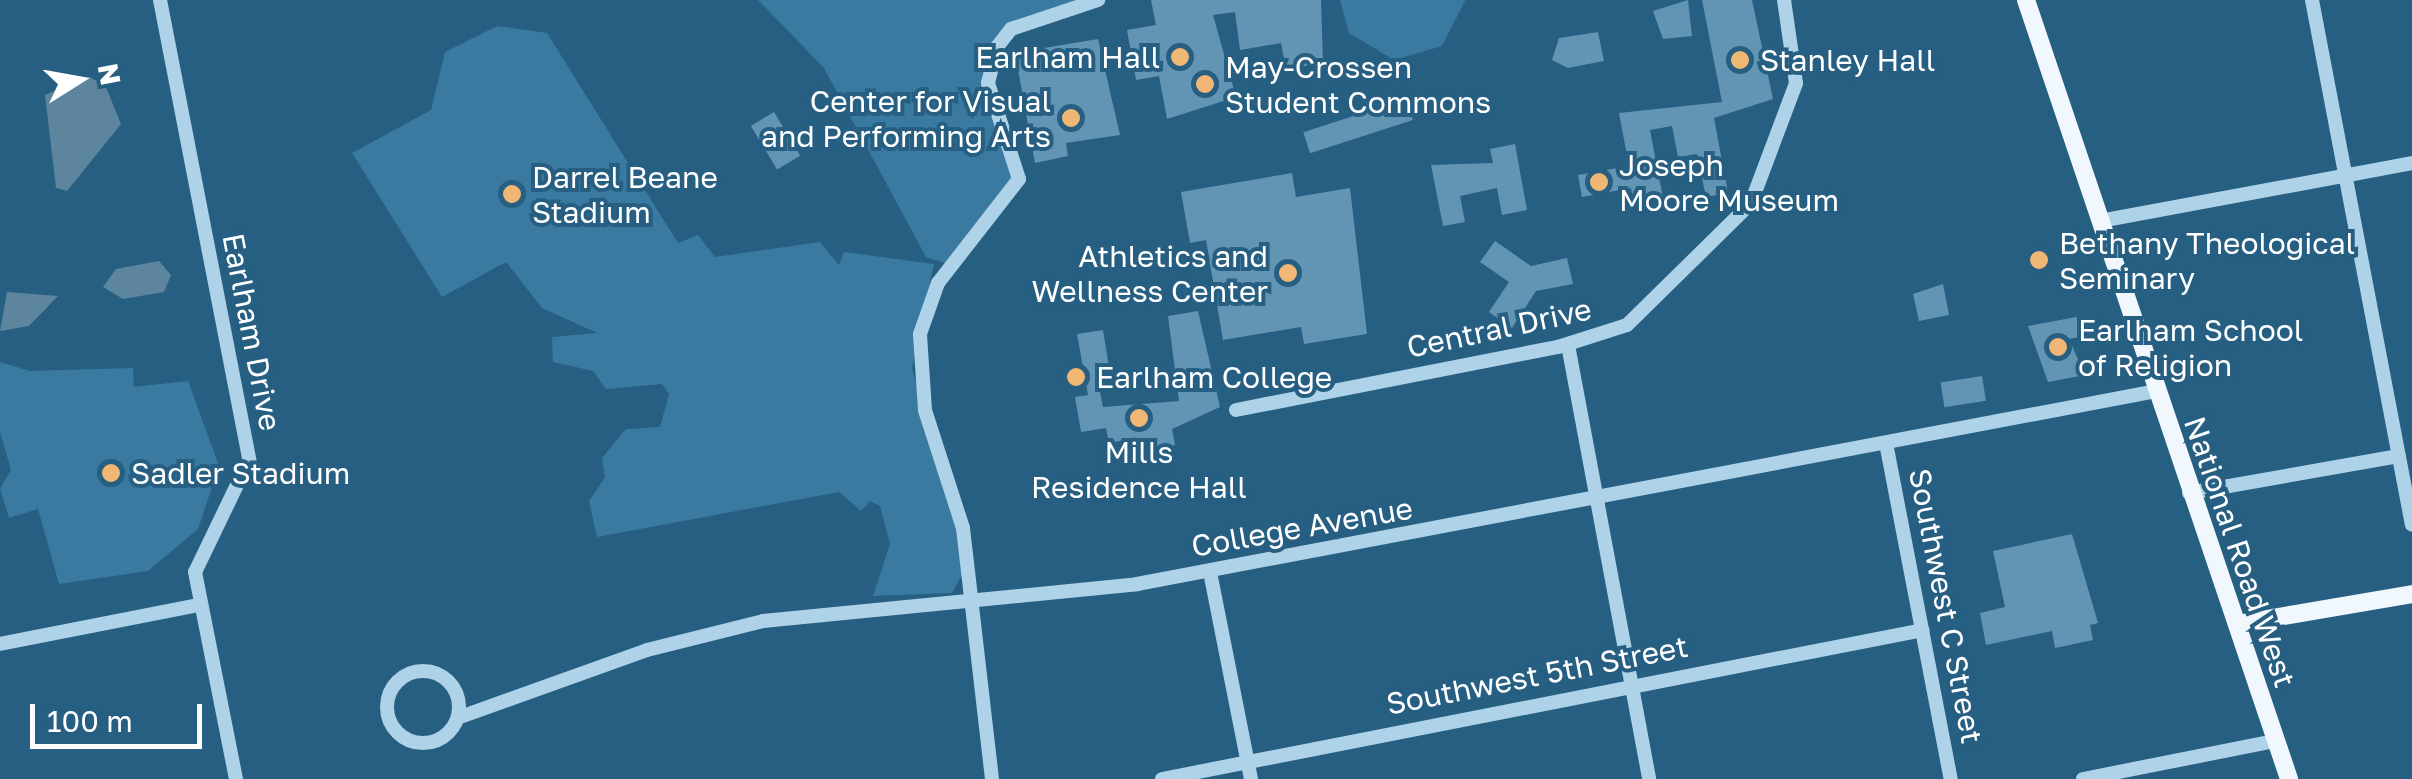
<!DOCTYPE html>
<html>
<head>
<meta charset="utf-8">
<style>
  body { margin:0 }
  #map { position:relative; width:2412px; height:779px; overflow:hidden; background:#265f82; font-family:"Golos Text",sans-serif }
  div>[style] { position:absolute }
  .green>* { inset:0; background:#3a79a0 }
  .water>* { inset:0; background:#5d859d }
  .building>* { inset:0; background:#6295b4; transform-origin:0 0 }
  .minor>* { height:14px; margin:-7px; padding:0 7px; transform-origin:7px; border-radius:7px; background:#aed2e7 }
  .minor>.ring { margin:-7px; padding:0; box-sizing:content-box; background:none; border:14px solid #aed2e7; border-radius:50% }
  .major>* { height:18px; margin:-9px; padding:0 9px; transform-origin:9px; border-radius:9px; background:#f0f7fd }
  .dots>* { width:28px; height:28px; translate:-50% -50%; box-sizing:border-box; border:5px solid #265f82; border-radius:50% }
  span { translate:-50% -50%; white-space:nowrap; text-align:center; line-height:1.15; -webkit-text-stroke:8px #265f82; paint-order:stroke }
  .poi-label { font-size:30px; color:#fff }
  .right { translate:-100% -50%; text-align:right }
  .left { translate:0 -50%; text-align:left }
  .street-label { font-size:30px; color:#fff }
  .north { position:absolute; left:30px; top:30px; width:100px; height:100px; -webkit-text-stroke:8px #265f82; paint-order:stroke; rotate:79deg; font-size:28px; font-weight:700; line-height:40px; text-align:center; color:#fff }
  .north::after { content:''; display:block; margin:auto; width:35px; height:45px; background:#fff; clip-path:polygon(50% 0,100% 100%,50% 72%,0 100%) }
  .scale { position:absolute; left:30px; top:704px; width:172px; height:45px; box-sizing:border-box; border:5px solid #fff; border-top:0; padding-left:12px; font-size:30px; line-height:35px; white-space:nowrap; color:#fff; -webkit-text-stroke:8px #265f82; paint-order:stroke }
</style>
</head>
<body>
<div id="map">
  <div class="green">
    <i style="clip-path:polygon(758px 0,1098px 0,1011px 29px,988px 83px,1019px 179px,951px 265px,926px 257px,824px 68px)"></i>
    <i style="clip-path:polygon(1340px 0,1465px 0,1465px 1px,1442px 46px,1394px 60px,1349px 33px)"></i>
    <i style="clip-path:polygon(497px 26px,547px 33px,678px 243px,698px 235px,715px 257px,820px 242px,839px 265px,844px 252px,934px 264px,912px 368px,958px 534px,962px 575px,952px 593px,873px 596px,890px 544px,880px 506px,870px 501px,861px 511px,839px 492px,597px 537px,589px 501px,605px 477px,602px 458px,626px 429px,660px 427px,669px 394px,662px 384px,606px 389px,593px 371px,553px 362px,552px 337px,597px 333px,542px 308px,506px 262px,442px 297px,352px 153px,431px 110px,445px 52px)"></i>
    <i style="clip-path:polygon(0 362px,30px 371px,133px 368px,134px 387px,188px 381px,219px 466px,198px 529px,148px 571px,59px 584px,38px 509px,9px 518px,0 489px,11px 470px,0 432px)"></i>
  </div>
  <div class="water">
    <i style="clip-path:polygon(89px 77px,105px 85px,121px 124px,67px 191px,56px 188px,45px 95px)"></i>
    <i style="clip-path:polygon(159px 261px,171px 275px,164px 292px,123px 299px,103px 287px,116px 269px)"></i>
    <i style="clip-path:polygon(7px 292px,58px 296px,29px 326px,0 331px)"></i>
  </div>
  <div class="building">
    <i style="clip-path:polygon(1151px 0,1321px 0,1323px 63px,1286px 69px,1281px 43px,1240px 50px,1235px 12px,1213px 15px,1236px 97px,1167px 119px,1159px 76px,1136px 80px,1127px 30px,1156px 25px)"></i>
    <i style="clip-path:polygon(1688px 0,1692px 36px,1663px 39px,1653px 11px)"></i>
    <i style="clip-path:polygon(1702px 0,1752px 0,1773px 99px,1714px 118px,1728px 193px,1706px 197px,1697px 154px,1678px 157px,1672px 126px,1650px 130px,1663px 198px,1634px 204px,1631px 188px,1582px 197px,1578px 175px,1629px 166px,1619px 113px,1722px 102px)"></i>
    <i style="clip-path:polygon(1598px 32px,1604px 61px,1568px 68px,1552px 60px,1559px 38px)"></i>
    <i style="clip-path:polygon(1098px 39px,1120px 135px,1066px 143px,1068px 156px,1035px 163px,1015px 53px)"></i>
    <i style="left:1406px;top:99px;width:22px;height:108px;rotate:72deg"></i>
    <i style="left:774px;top:112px;width:51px;height:27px;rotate:59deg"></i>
    <i style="clip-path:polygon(1515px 144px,1527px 210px,1502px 215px,1497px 188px,1460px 196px,1465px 222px,1443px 226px,1431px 165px,1493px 163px,1490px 149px)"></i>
    <i style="clip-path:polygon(1292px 173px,1296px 197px,1350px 188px,1367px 334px,1304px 344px,1301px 327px,1223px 340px,1206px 240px,1190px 243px,1181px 192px)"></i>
    <i style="clip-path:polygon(1495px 241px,1531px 266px,1567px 258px,1573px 284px,1536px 291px,1512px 328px,1489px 312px,1509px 282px,1480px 262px)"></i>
    <i style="clip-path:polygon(1943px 284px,1949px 315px,1919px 321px,1913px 294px)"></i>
    <i style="clip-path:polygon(1198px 311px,1220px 407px,1172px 429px,1175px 445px,1137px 452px,1135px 438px,1109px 443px,1106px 428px,1081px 432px,1075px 397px,1088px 395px,1077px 334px,1103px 330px,1112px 385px,1099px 387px,1103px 407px,1179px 401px,1168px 316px)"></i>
    <i style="clip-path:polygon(2082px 316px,2086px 336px,2069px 339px,2085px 375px,2048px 382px,2028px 326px)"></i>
    <i style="left:1982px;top:376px;width:25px;height:42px;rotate:81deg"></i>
    <i style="clip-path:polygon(2072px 534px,2098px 623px,2090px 625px,2093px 640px,2055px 648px,2052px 631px,1986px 645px,1980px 613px,2005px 607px,1993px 551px)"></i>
  </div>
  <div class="minor">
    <i style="left:160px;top:0;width:469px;rotate:79deg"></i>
    <i style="left:249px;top:460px;width:124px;rotate:115.7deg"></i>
    <i style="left:195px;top:572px;width:211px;rotate:78.8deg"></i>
    <i style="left:2312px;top:0;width:534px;rotate:79.22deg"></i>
    <i style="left:2100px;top:221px;width:317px;rotate:-10.5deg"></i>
    <i style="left:1568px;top:345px;width:441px;rotate:79.4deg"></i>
    <i style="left:1236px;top:410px;width:328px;rotate:-11.1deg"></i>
    <i style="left:1558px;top:347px;width:72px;rotate:-17.7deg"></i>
    <i style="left:1627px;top:325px;width:174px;rotate:-44.5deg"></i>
    <i style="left:1751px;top:203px;width:128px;rotate:-69.4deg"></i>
    <i style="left:1796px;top:83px;width:84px;rotate:-98.2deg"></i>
    <i style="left:1886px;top:443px;width:342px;rotate:79.1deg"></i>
    <i style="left:2189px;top:493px;width:213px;rotate:-10deg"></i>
    <i style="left:1210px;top:572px;width:211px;rotate:78.8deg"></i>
    <i style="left:0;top:644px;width:203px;rotate:-11.1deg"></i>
    <i class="ring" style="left:387px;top:671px;width:58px;height:58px"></i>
    <i style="left:463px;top:716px;width:195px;rotate:-19.7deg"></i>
    <i style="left:647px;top:650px;width:120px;rotate:-14deg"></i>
    <i style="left:763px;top:621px;width:376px;rotate:-5.6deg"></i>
    <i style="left:1137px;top:584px;width:1037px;rotate:-10.72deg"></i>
    <i style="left:992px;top:779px;width:253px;rotate:-96.6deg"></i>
    <i style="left:963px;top:528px;width:124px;rotate:-107.9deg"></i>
    <i style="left:925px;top:410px;width:76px;rotate:-93.8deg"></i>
    <i style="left:920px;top:334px;width:54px;rotate:-70.6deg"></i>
    <i style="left:938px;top:283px;width:132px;rotate:-52.1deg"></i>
    <i style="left:1019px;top:179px;width:101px;rotate:-107.9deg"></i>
    <i style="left:988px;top:83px;width:37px;rotate:-76deg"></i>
    <i style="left:997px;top:47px;width:23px;rotate:-52deg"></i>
    <i style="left:1011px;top:29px;width:92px;rotate:-18.4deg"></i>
    <i style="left:1162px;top:779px;width:775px;rotate:-11.08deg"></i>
    <i style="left:2083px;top:779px;width:196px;rotate:-11.2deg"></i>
  </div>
  <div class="major">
    <i style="left:2026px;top:0;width:822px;rotate:71.34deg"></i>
    <i style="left:2237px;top:624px;width:178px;rotate:-9.7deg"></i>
  </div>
  <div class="dots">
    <i style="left:1180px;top:57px;background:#f0b673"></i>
    <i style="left:1740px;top:60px;background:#f0b673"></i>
    <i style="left:1205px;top:84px;background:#f0b673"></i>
    <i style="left:1071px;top:118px;background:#f0b673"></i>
    <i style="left:1599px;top:182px;background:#f0b673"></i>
    <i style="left:512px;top:194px;background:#f0b673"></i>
    <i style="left:2039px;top:260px;background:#f0b673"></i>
    <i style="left:1288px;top:273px;background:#f0b673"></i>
    <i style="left:2058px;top:347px;background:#f0b673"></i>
    <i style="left:1076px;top:377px;background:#f0b673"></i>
    <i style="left:1139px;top:418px;background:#f0b673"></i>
    <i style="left:111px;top:473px;background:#f0b673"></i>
  </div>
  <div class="poi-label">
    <span class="right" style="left:1160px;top:57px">Earlham Hall</span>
    <span class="left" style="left:1760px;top:60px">Stanley Hall</span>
    <span class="left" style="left:1225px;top:84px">May-Crossen<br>Student Commons</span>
    <span class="right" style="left:1051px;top:118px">Center for Visual<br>and Performing Arts</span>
    <span class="left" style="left:1619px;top:182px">Joseph<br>Moore Museum</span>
    <span class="left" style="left:532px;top:194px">Darrel Beane<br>Stadium</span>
    <span class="left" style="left:2059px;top:260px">Bethany Theological<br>Seminary</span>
    <span class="right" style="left:1268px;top:273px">Athletics and<br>Wellness Center</span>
    <span class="left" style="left:2078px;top:347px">Earlham School<br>of Religion</span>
    <span class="left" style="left:1096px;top:377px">Earlham College</span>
    <span style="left:1139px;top:469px">Mills<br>Residence Hall</span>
    <span class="left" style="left:131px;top:473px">Sadler Stadium</span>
  </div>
  <div class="street-label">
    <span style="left:1499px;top:328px;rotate:-12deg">Central Drive</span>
    <span style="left:252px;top:332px;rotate:79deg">Earlham Drive</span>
    <span style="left:1302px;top:527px;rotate:-10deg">College Avenue</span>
    <span style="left:2240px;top:552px;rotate:71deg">National Road West</span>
    <span style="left:1946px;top:606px;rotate:79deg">Southwest C Street</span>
    <span style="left:1537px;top:675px;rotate:-11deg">Southwest 5th Street</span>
  </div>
  <div class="north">N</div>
  <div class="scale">100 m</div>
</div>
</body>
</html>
